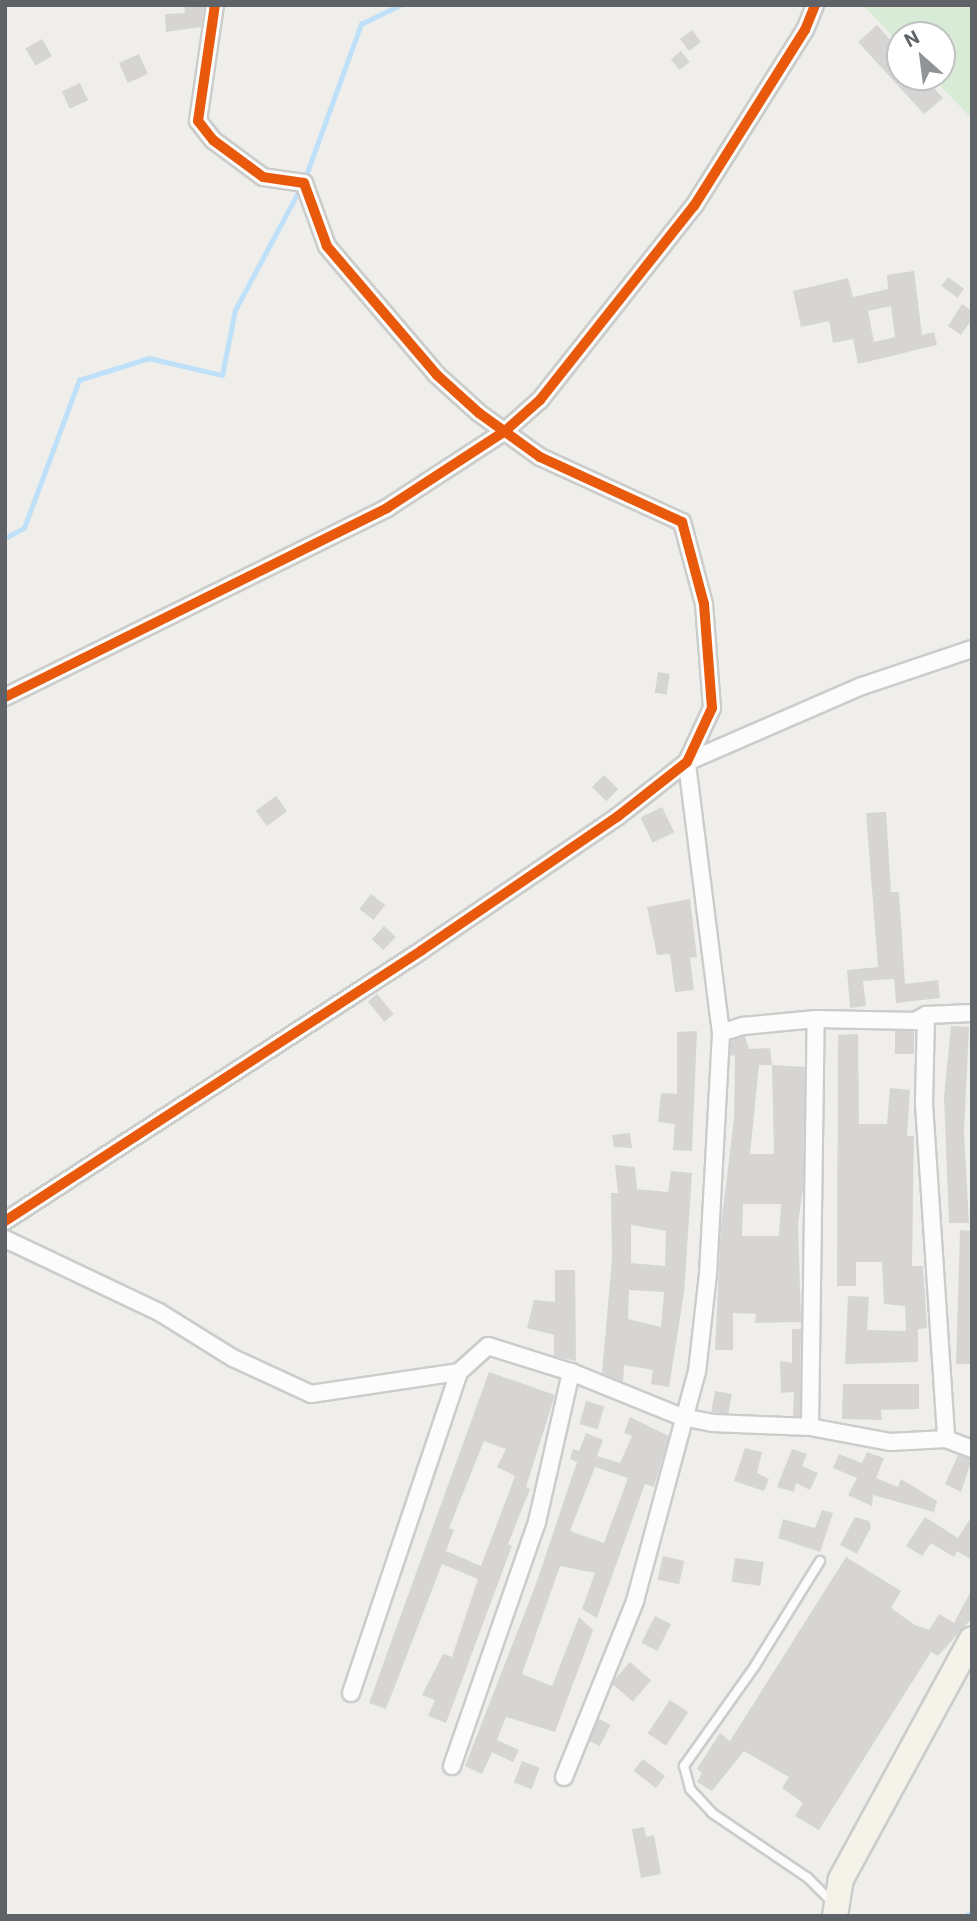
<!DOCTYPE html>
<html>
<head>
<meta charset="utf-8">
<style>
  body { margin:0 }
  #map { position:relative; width:977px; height:1921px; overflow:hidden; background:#efeeea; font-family:Roboto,sans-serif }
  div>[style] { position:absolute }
  .green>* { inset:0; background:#d8ebd6 }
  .stream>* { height:4.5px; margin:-2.25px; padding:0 2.25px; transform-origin:2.25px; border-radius:2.25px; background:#bfe0f9 }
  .building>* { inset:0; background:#d6d5d3; transform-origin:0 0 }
  .roads { filter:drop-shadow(2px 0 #cbcccc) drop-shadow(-2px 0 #cbcccc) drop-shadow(0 2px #cbcccc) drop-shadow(0 -2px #cbcccc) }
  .service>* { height:8px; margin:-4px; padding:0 4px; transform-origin:4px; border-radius:4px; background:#fdfcfc }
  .minor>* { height:16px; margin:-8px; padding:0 8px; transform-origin:8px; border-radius:8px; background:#fdfcfc }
  .primary>* { height:24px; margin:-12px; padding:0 12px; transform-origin:12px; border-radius:12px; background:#f4f2e9 }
  .cycleway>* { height:10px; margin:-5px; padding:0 5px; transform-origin:5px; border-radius:5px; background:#e8590c }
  span { translate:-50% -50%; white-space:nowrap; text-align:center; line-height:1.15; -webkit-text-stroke:5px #fff; paint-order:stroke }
  .frame { position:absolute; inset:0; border:7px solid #5f6368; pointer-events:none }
  .north { position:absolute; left:886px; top:21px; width:70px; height:70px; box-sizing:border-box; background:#fff; border:2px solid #bfc1c3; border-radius:50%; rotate:332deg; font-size:19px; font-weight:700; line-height:28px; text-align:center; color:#5f6368 }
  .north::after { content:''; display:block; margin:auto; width:24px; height:32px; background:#919496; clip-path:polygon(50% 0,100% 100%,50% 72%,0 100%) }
</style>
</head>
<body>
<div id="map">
  <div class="green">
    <i style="clip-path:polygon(863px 5px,972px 5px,972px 119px,932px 77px,942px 77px,942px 35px,900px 35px,900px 44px)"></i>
  </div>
  <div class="stream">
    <i style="left:305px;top:178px;width:164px;rotate:-70deg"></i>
    <i style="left:361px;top:24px;width:43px;rotate:-26deg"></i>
    <i style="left:5px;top:538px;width:21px;rotate:-28deg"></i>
    <i style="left:24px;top:528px;width:158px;rotate:-69.6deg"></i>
    <i style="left:79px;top:380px;width:73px;rotate:-17.4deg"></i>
    <i style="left:149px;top:358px;width:75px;rotate:13.1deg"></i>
    <i style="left:222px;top:375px;width:66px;rotate:-78.7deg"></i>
    <i style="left:235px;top:310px;width:137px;rotate:-61.8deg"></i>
    <i style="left:965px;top:1916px;width:8px;rotate:-30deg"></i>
  </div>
  <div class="building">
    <i style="clip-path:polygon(184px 5px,204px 5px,201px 27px,166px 32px,165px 14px,185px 13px)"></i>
    <i style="clip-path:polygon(877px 25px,900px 51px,900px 77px,924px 77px,943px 98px,924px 114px,858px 42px)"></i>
    <i style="left:692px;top:30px;width:15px;height:15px;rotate:53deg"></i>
    <i style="left:42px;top:39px;width:20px;height:19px;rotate:60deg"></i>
    <i style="left:681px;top:51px;width:14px;height:13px;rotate:51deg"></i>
    <i style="left:139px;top:54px;width:22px;height:22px;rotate:66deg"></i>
    <i style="left:80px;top:83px;width:19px;height:20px;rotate:65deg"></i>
    <i style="clip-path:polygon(evenodd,914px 271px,922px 335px,934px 332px,937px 345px,858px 364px,853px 339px,833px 343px,829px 321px,801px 327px,793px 291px,848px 278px,853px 297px,888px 289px,887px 275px,914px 271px,891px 306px,895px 337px,874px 342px,868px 311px,891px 306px)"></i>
    <i style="left:948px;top:277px;width:20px;height:11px;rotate:37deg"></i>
    <i style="clip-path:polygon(962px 304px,972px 311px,972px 319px,961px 335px,948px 326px)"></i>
    <i style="left:658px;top:672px;width:12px;height:21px;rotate:9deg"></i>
    <i style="left:604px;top:775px;width:20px;height:17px;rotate:45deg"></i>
    <i style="left:276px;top:796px;width:19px;height:25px;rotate:54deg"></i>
    <i style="left:662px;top:807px;width:28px;height:24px;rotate:64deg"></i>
    <i style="clip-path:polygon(886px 812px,891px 892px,899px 892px,905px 984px,938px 980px,940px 998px,896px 1003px,894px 979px,863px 981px,866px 1006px,850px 1008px,847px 970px,878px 967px,866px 813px)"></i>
    <i style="left:371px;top:894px;width:18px;height:19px;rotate:38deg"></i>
    <i style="clip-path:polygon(690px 899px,697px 957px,690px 958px,694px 990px,675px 992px,670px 954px,657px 955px,647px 907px)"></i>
    <i style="left:384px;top:926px;width:16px;height:18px;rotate:43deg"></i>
    <i style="left:377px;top:994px;width:26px;height:12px;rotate:50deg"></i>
    <i style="clip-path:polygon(951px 1026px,969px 1027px,964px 1132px,969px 1223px,949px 1223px,944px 1097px)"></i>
    <i style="clip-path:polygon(697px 1031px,692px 1151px,673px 1150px,675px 1124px,658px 1122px,661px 1093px,677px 1094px,677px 1032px)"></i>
    <i style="left:895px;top:1031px;width:19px;height:23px"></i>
    <i style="clip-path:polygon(858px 1034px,859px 1124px,887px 1124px,890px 1088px,910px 1090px,907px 1136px,914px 1136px,912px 1266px,923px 1266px,927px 1328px,918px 1329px,918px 1362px,845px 1364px,848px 1296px,869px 1297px,867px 1330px,906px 1331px,905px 1306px,884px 1304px,882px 1262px,856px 1262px,856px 1286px,837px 1286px,838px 1035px)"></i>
    <i style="clip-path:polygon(evenodd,745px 1036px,749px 1049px,770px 1048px,772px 1065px,805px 1067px,803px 1189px,798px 1223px,801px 1322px,755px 1323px,756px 1314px,733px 1313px,733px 1350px,715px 1350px,721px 1225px,734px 1119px,735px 1055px,730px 1056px,731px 1041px,745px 1036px,759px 1065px,772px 1065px,774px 1154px,750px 1154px,759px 1065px,745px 1036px,743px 1204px,781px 1204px,779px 1236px,742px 1236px,743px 1204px)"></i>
    <i style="clip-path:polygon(630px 1133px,632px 1148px,614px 1147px,612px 1135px)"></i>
    <i style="clip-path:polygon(evenodd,615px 1165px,635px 1167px,637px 1189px,668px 1192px,671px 1171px,692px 1173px,684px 1293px,669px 1387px,651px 1384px,653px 1370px,624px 1365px,623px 1382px,602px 1373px,612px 1259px,611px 1193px,618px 1193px,615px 1165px,631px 1225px,666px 1231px,665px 1266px,631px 1263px,631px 1225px,615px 1165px,629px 1290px,664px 1292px,661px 1327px,628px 1319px,629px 1290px)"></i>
    <i style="clip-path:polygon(960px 1230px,972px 1231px,972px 1364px,956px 1364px)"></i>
    <i style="clip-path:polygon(555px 1270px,575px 1270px,576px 1361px,554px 1356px,554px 1335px,527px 1328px,534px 1300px,555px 1302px)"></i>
    <i style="clip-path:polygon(792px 1329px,801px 1329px,800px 1416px,793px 1416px,794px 1392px,781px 1393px,780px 1361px,792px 1363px)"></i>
    <i style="clip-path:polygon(evenodd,489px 1372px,555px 1395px,526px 1487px,530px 1489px,508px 1544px,512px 1546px,446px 1723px,428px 1716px,435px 1700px,422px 1695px,443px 1654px,452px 1657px,478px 1579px,442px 1564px,386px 1709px,369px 1703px,489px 1372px,484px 1441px,506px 1449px,497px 1467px,515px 1476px,481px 1566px,446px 1551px,454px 1530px,449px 1528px,484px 1441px)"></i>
    <i style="clip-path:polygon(843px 1384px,919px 1384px,919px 1409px,881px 1410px,882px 1420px,842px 1419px)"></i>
    <i style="left:715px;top:1391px;width:17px;height:21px;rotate:10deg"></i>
    <i style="left:586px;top:1401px;width:19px;height:24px;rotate:16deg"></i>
    <i style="clip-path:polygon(evenodd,630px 1417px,669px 1436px,654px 1487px,645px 1484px,597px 1618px,582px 1609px,595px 1573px,560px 1566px,522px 1674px,552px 1686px,579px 1617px,593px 1630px,555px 1732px,506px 1717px,497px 1740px,519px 1750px,513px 1762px,492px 1752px,482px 1774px,465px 1766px,536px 1584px,577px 1462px,570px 1459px,573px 1449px,579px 1451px,586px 1433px,603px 1440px,597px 1456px,620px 1463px,632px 1436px,624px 1433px,630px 1417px,595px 1467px,628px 1478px,604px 1543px,570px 1531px,595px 1467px)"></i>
    <i style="clip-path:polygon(745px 1448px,762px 1452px,757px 1473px,769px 1479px,764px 1491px,734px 1481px)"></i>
    <i style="clip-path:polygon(792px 1449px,807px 1454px,802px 1466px,818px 1473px,810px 1490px,796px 1483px,794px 1492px,777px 1487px)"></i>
    <i style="clip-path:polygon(867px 1452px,884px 1458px,876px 1478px,898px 1487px,901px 1479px,937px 1501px,934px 1512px,873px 1495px,872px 1506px,848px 1495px,857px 1478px,833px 1468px,839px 1454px,862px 1463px)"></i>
    <i style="clip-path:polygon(958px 1455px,972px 1459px,961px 1492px,945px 1484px)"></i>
    <i style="clip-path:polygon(822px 1510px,833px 1513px,820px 1552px,778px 1538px,783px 1519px,815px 1528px)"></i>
    <i style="clip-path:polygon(972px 1516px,972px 1560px,957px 1551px,954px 1557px,931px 1543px,922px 1556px,906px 1546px,925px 1517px,958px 1538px)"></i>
    <i style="clip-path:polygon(855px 1517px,869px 1521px,871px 1527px,857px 1554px,840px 1545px)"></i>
    <i style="left:663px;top:1556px;width:22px;height:24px;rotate:13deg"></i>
    <i style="clip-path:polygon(846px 1557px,901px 1591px,891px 1608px,915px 1625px,929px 1630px,939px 1614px,954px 1623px,972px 1589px,972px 1618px,938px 1656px,931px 1652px,819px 1830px,795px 1816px,803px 1803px,782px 1788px,789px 1777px,744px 1751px,712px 1791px,697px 1782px,702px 1773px,697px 1769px,720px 1733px,730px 1741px)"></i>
    <i style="left:735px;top:1558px;width:29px;height:24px;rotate:8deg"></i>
    <i style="left:655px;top:1616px;width:18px;height:30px;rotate:27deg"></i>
    <i style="left:630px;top:1662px;width:28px;height:28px;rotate:41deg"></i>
    <i style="left:670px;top:1700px;width:22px;height:40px;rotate:34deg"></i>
    <i style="left:599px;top:1719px;width:13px;height:24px;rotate:27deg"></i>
    <i style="left:643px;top:1759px;width:28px;height:15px;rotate:38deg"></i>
    <i style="left:522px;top:1761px;width:19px;height:23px;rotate:21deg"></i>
    <i style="clip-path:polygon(644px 1827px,646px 1837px,654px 1835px,661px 1874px,641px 1878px,632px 1829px)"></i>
  </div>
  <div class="roads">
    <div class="service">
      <i style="left:820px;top:1561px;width:123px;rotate:121.8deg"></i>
      <i style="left:755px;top:1666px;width:123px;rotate:125.4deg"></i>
      <i style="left:684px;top:1766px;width:24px;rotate:75deg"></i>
      <i style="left:690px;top:1789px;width:33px;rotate:47deg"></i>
      <i style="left:712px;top:1813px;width:116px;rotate:34.1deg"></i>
      <i style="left:808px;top:1878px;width:34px;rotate:45deg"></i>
    </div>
    <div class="minor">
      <i style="left:5px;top:697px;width:426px;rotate:-26.3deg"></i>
      <i style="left:387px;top:508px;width:141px;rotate:-33.1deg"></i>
      <i style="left:505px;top:431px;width:47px;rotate:-41.5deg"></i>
      <i style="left:540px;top:400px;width:248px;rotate:-51.6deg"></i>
      <i style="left:694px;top:206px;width:208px;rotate:-57.8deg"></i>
      <i style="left:805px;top:30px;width:27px;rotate:-68deg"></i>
      <i style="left:926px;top:1015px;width:89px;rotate:91.3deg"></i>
      <i style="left:924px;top:1104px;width:336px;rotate:86.2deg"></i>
      <i style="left:721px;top:1033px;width:273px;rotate:-97.2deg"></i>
      <i style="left:687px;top:762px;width:191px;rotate:-23.5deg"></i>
      <i style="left:862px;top:686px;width:116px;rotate:-18.6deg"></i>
      <i style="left:5px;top:1221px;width:497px;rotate:-33deg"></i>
      <i style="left:422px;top:950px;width:236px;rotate:-34.3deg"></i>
      <i style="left:617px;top:817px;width:89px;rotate:-38.2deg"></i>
      <i style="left:687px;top:762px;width:60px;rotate:-65.2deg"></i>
      <i style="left:712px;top:708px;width:104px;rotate:-94.4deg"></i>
      <i style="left:704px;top:604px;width:85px;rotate:-105deg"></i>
      <i style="left:682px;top:522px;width:156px;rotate:-155.4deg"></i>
      <i style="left:540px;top:457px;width:75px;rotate:-144.2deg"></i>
      <i style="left:479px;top:413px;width:57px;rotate:-137.9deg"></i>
      <i style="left:437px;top:375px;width:170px;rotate:-130.5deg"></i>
      <i style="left:327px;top:246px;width:67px;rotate:-110.1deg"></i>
      <i style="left:304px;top:183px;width:41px;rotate:-171.7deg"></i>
      <i style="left:263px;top:177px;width:62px;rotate:-143.5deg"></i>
      <i style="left:213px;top:140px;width:24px;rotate:-128deg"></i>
      <i style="left:198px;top:121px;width:117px;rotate:-81.7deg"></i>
      <i style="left:5px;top:1239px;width:170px;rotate:25.4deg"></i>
      <i style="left:159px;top:1312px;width:87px;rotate:31.9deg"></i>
      <i style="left:233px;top:1358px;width:86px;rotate:24.8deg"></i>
      <i style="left:311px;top:1394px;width:150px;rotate:-8.5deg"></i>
      <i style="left:810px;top:1427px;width:408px;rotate:-89.2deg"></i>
      <i style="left:351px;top:1693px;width:339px;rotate:-71.4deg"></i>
      <i style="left:459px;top:1372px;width:39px;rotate:-42deg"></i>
      <i style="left:488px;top:1346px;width:87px;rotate:17.4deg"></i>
      <i style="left:571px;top:1372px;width:120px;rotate:22.1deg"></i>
      <i style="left:682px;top:1417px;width:31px;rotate:11deg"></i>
      <i style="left:712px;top:1423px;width:98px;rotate:2.3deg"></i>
      <i style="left:810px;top:1427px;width:81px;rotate:10.6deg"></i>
      <i style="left:890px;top:1442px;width:56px;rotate:-3.1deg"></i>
      <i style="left:946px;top:1439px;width:28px;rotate:21deg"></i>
      <i style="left:452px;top:1766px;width:258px;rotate:-70.8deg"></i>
      <i style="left:537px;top:1522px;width:154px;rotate:-77.2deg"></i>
      <i style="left:564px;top:1777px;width:190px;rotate:-68deg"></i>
      <i style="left:635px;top:1601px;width:237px;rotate:-74.9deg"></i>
      <i style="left:697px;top:1372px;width:99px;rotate:-83.6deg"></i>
      <i style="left:708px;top:1274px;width:241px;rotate:-86.9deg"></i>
      <i style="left:721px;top:1033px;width:23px;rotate:-18deg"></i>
      <i style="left:743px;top:1026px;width:73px;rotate:-5.5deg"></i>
      <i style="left:816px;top:1019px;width:99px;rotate:1.2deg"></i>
      <i style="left:915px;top:1021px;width:13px;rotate:-29deg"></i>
      <i style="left:926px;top:1015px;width:46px;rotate:-2.5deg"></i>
    </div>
    <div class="primary">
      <i style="left:835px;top:1916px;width:37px;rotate:-81deg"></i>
      <i style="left:841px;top:1879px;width:273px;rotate:-61.4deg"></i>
    </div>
  </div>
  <div class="cycleway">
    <i style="left:5px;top:697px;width:426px;rotate:-26.3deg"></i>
    <i style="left:387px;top:508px;width:141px;rotate:-33.1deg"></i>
    <i style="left:505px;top:431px;width:47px;rotate:-41.5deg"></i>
    <i style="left:540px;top:400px;width:248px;rotate:-51.6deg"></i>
    <i style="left:694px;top:206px;width:208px;rotate:-57.8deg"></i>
    <i style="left:805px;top:30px;width:27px;rotate:-68deg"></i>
    <i style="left:5px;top:1221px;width:497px;rotate:-33deg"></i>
    <i style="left:422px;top:950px;width:236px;rotate:-34.3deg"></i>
    <i style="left:617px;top:817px;width:89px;rotate:-38.2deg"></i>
    <i style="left:687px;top:762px;width:60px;rotate:-65.2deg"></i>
    <i style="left:712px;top:708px;width:104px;rotate:-94.4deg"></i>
    <i style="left:704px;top:604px;width:85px;rotate:-105deg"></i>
    <i style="left:682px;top:522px;width:156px;rotate:-155.4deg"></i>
    <i style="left:540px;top:457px;width:75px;rotate:-144.2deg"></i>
    <i style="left:479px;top:413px;width:57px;rotate:-137.9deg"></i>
    <i style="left:437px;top:375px;width:170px;rotate:-130.5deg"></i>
    <i style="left:327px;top:246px;width:67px;rotate:-110.1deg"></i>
    <i style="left:304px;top:183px;width:41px;rotate:-171.7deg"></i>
    <i style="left:263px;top:177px;width:62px;rotate:-143.5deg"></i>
    <i style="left:213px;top:140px;width:24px;rotate:-128deg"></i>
    <i style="left:198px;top:121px;width:117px;rotate:-81.7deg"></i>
  </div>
  <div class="frame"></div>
  <div class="north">N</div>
</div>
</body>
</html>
